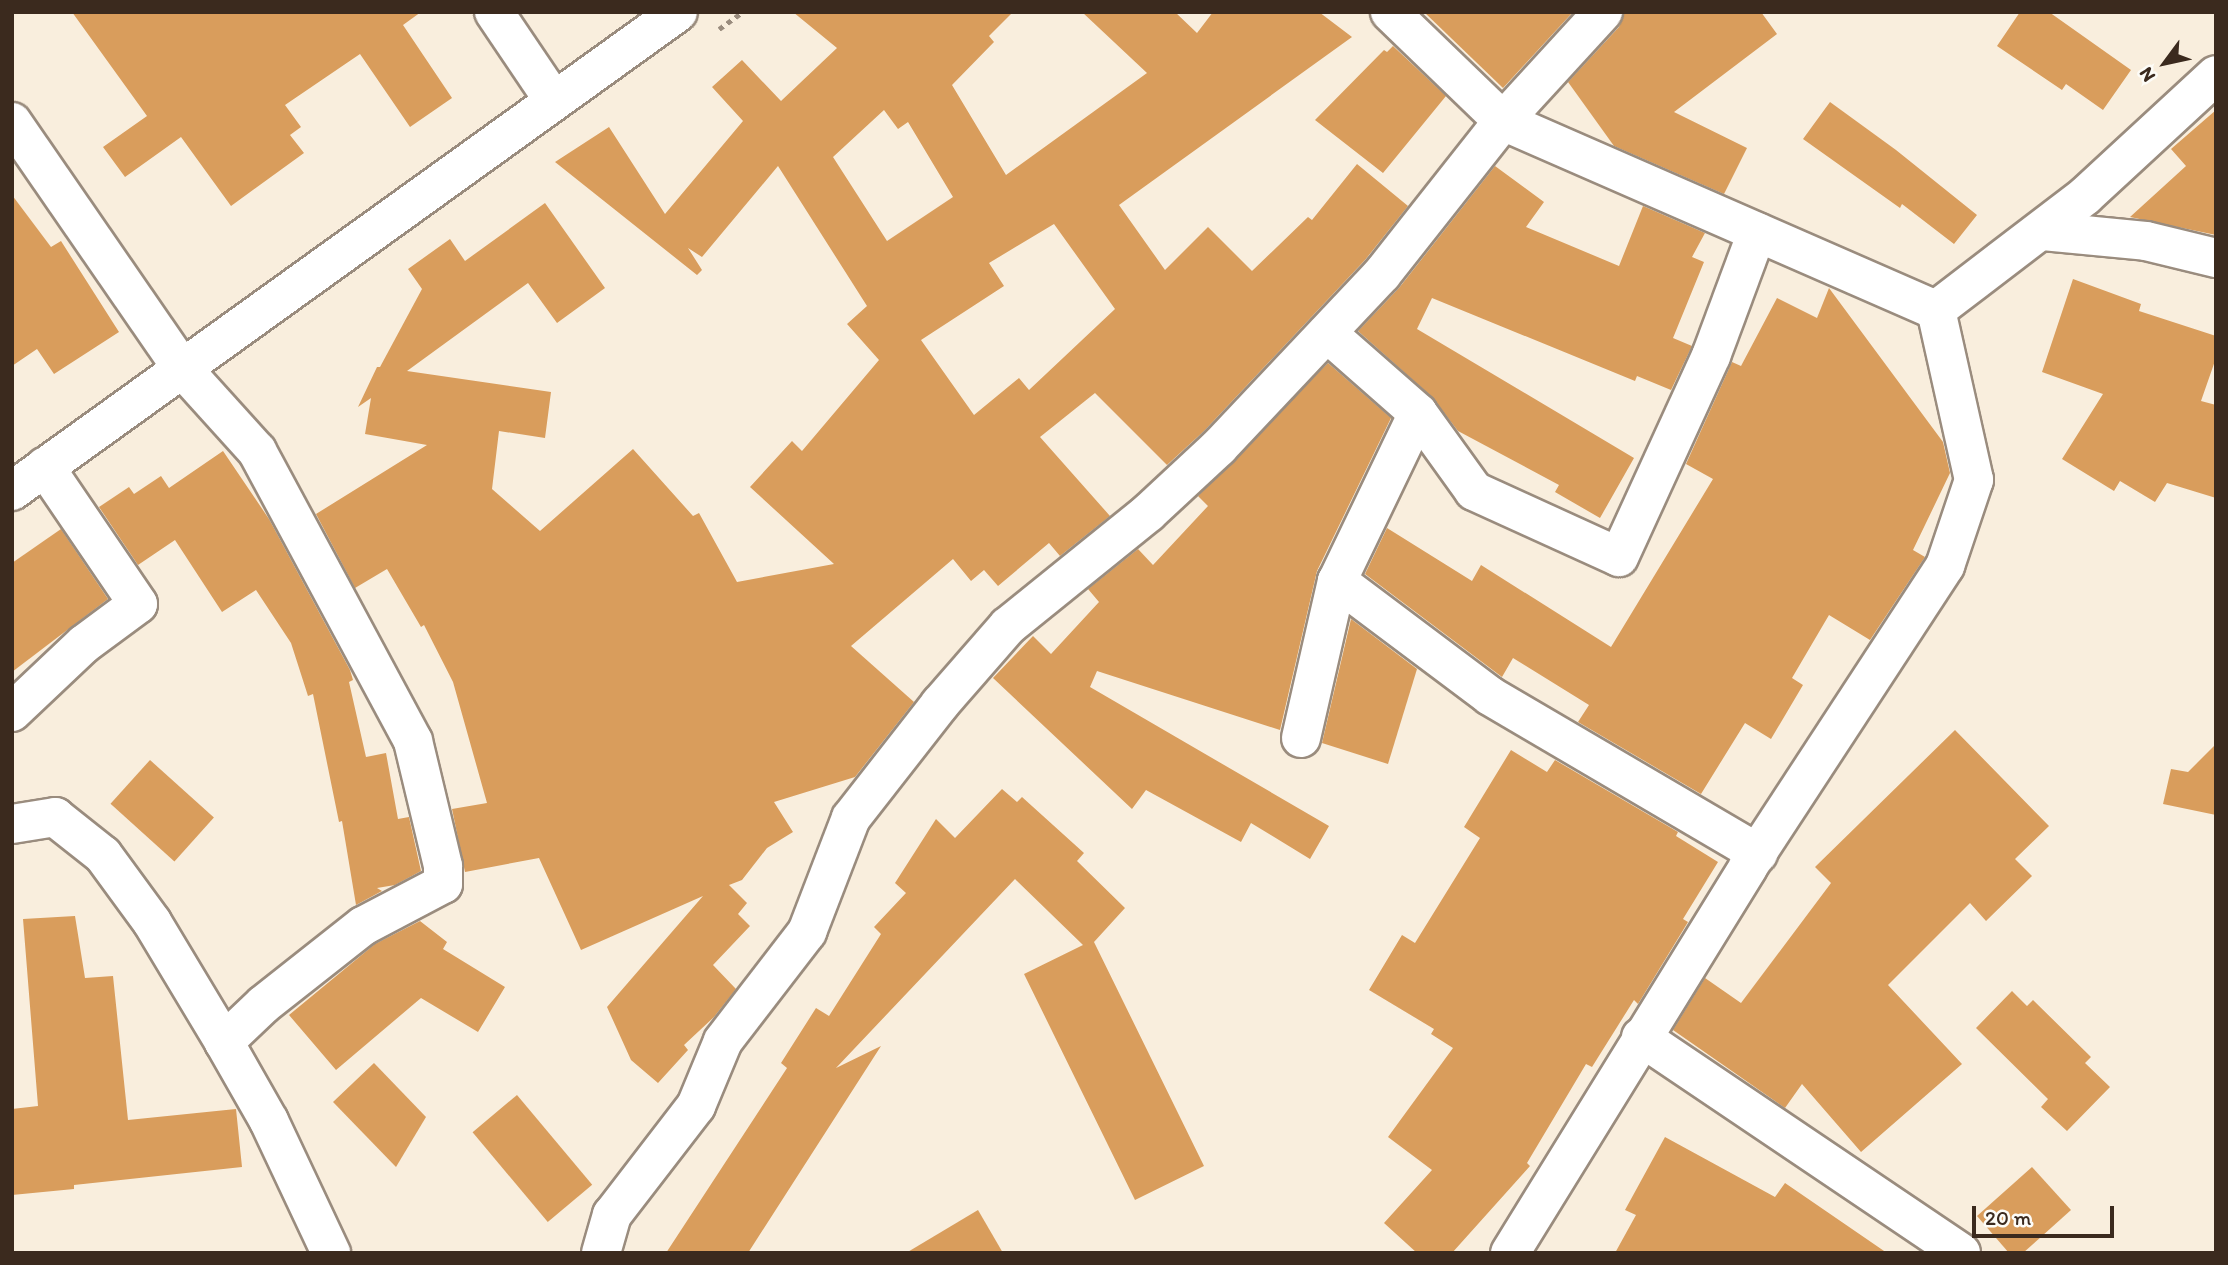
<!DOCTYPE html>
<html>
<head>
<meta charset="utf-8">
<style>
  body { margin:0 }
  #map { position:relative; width:2228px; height:1265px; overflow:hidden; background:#f9eedd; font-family:Itim,sans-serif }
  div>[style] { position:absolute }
  .building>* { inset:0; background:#d99d5c; transform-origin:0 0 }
  .path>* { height:4.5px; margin-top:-2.25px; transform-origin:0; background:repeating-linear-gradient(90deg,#9a8c7e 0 5px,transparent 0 10px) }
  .roads { filter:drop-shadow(2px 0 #9a8c7e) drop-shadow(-2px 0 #9a8c7e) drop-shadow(0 2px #9a8c7e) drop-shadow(0 -2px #9a8c7e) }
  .minor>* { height:38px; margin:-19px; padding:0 19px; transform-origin:19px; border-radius:19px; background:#fff }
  span { translate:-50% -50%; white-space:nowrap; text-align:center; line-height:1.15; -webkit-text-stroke:5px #fdfcf7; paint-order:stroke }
  .frame { position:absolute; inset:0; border:14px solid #3b2a1e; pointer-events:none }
  .north { position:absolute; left:2130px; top:28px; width:70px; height:70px; -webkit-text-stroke:5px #fdfcf7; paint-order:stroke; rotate:237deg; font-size:19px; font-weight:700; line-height:28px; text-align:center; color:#3b2a1e }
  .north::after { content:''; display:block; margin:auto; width:24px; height:32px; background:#3b2a1e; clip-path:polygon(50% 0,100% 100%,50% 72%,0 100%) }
  .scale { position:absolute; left:1972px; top:1206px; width:142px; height:32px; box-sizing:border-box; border:4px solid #3b2a1e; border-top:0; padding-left:9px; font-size:21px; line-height:24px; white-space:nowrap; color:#3b2a1e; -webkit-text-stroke:5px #fdfcf7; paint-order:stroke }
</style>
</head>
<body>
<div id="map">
  <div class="building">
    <i style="clip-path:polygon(72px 12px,421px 12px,403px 25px,452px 98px,410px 127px,360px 54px,285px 105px,301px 127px,290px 135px,304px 153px,231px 206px,181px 137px,125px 177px,103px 147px,147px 116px)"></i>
    <i style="clip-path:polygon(evenodd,793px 12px,1013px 12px,989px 36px,994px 42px,952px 85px,1006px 175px,1147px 73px,1082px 12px,1175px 12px,1197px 33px,1213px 12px,1319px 12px,1352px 37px,1119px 205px,1165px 270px,1208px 227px,1252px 271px,1308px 217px,1312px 220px,1357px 164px,1408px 206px,1365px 260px,1204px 431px,1167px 465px,1095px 393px,1040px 437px,1110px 516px,1060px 556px,1049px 543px,998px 586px,984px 570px,971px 581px,953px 559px,851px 646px,914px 702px,855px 777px,774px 802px,793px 832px,767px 848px,742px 880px,729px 885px,747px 903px,738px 914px,750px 926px,713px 965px,736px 989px,714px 1017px,684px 1045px,688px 1050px,658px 1083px,631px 1060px,607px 1007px,703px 896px,581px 950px,539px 858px,465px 872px,452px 809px,487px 803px,453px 682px,424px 625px,421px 627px,387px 569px,355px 588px,316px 514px,427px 445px,365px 434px,371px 398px,358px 407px,377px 367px,380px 367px,422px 289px,408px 269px,450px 239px,465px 261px,545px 203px,605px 288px,557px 323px,528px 283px,407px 371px,551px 392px,545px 438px,499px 431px,492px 489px,540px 531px,633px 449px,693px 516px,699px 513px,737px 582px,834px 564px,750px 487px,792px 441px,802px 451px,879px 360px,847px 324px,867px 306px,778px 166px,702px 257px,688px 248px,702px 270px,697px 275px,555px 162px,609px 127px,665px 214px,743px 121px,712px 87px,742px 60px,781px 101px,837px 48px,793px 12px,884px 110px,898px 129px,908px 122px,953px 197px,887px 241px,833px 157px,884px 110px,793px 12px,1054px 224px,1115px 309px,1029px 390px,1019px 378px,974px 415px,921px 340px,1004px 286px,989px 263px,1054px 224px)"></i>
    <i style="clip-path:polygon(1424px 12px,1573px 12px,1503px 88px)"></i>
    <i style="clip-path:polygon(1624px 12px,1761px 12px,1777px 34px,1674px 112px,1747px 148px,1724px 194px,1614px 146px,1568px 82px,1619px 27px)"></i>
    <i style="clip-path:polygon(2020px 12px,2049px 12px,2131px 70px,2103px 110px,2066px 84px,2062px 90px,1997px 46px)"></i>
    <i style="clip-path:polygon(1393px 46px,1446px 96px,1383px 173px,1315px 120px,1384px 50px,1387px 52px)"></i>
    <i style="clip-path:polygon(1830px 102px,1896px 150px,1977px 215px,1954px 244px,1902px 204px,1900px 208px,1803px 139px)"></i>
    <i style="clip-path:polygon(2216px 110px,2216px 235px,2130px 217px,2186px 166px,2171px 149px)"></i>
    <i style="clip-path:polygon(1495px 166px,1544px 202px,1526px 227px,1619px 266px,1643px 206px,1705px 233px,1692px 257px,1704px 262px,1673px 338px,1692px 346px,1671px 390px,1637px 376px,1635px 381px,1432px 298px,1417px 329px,1634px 458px,1600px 518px,1555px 492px,1559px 485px,1458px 431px,1432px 397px,1358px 331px,1399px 288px)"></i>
    <i style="clip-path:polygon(12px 195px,51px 247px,61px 241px,119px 332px,54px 374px,37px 349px,12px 366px)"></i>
    <i style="clip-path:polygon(2073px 279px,2141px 304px,2139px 311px,2216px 336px,2216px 358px,2201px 401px,2216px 405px,2216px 498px,2167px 483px,2155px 502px,2120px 481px,2114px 491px,2062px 459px,2103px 394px,2042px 372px)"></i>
    <i style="clip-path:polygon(1829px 288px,1943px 442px,1950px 473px,1913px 550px,1925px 557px,1870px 640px,1829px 615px,1792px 678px,1803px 685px,1771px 739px,1745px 723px,1701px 794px,1578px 722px,1589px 705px,1513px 658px,1502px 677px,1365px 574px,1387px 528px,1472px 581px,1481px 565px,1611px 647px,1713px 479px,1686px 464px,1732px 362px,1741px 366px,1777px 298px,1817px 318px)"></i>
    <i style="clip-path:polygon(1328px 363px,1391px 418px,1317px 571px,1280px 730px,1097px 671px,1090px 687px,1329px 826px,1310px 859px,1251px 823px,1241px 842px,1146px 790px,1132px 809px,993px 678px,1033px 636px,1051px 654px,1099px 602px,1088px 589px,1138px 549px,1153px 565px,1208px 506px,1198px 496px)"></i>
    <i style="clip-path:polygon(223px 451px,269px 519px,350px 670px,353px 680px,349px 682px,366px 757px,386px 753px,398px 819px,409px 817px,421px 871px,395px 885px,377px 888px,382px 891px,356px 905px,342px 821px,339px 822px,313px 694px,308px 696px,291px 643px,256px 590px,222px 612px,175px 540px,138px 565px,99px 507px,129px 487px,134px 494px,161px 476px,169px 488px)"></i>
    <i style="clip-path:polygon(61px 529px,108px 599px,12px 672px,12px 563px)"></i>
    <i style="clip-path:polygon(1351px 619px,1417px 669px,1388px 764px,1322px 743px)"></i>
    <i style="clip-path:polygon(1955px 730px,2049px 826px,2015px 859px,2032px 876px,1986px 921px,1970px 903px,1888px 985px,1962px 1064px,1861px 1152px,1802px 1084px,1785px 1108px,1673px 1030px,1705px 978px,1741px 1003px,1831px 883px,1815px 867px)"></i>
    <i style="clip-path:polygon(2216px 744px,2216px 815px,2163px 804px,2171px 769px,2188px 772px)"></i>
    <i style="clip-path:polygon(1511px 750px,1547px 772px,1555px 760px,1678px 832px,1676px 836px,1718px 862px,1683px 919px,1688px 922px,1638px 1004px,1634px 1000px,1592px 1067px,1586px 1064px,1527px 1163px,1530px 1166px,1452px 1253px,1417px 1253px,1384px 1223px,1432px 1170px,1388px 1137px,1453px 1048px,1431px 1034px,1434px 1029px,1369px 990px,1402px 935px,1415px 943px,1480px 838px,1464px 827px)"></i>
    <i style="left:150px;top:760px;width:86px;height:59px;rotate:42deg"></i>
    <i style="clip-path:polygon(1002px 789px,1017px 802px,1022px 797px,1084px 853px,1077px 861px,1125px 908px,1094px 942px,1204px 1166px,1135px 1200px,1024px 974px,1083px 945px,1015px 879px,836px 1068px,881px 1046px,748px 1253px,666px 1253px,787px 1068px,781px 1063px,816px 1008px,829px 1016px,881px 934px,874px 927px,906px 893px,895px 883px,936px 819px,955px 838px)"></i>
    <i style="clip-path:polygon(75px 916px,85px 978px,113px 976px,128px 1120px,236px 1109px,242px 1167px,74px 1185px,74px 1189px,12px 1195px,12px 1109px,38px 1106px,23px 919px)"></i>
    <i style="clip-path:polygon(420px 921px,447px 942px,443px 949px,505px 987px,478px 1032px,421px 998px,336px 1070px,289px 1015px,375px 944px)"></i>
    <i style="clip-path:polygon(2012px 991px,2027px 1006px,2033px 1000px,2091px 1057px,2085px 1063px,2110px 1087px,2067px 1131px,2041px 1107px,2048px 1099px,1976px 1028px)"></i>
    <i style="clip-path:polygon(374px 1063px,426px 1117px,396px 1167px,333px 1102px)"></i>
    <i style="left:517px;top:1095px;width:117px;height:58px;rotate:50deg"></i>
    <i style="clip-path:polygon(1665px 1137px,1775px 1197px,1785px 1183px,1887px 1253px,1615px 1253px,1636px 1215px,1625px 1210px)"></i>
    <i style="clip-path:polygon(2032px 1167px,2071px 1210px,2023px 1253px,2009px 1253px,1977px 1216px)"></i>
    <i style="clip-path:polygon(978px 1210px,1003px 1253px,906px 1253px)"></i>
  </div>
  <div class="path">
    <i style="left:719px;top:29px;width:29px;rotate:-36deg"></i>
  </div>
  <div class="roads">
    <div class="minor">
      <i style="left:494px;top:12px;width:107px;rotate:56deg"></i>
      <i style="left:1390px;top:12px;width:157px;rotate:44deg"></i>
      <i style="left:1503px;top:121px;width:472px;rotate:23.6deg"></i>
      <i style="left:1936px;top:310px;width:188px;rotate:-37.4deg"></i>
      <i style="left:2085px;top:196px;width:178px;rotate:-42.7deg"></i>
      <i style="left:12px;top:122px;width:299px;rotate:55.4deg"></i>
      <i style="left:182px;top:368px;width:112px;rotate:47.9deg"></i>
      <i style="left:257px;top:451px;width:329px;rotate:61.7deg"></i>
      <i style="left:413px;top:741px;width:129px;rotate:76.5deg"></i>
      <i style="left:443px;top:866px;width:18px;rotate:90deg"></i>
      <i style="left:443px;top:884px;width:90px;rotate:152.3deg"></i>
      <i style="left:363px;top:926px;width:127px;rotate:141.7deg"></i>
      <i style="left:263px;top:1005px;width:54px;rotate:136.5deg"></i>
      <i style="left:2043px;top:231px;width:103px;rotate:5.5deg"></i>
      <i style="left:2146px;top:241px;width:72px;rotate:13.7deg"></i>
      <i style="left:1327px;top:333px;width:121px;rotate:41.3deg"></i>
      <i style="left:1418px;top:413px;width:96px;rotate:54.3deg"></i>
      <i style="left:1474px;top:491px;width:159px;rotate:24.5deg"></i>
      <i style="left:1619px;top:557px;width:221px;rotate:-65.4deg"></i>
      <i style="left:1711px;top:356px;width:132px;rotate:-69.6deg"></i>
      <i style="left:1418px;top:413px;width:187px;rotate:115.7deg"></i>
      <i style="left:1337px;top:581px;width:191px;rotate:36.9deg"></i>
      <i style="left:1490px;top:696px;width:311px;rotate:30.4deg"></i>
      <i style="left:12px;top:491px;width:820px;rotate:-35.72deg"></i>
      <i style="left:12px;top:712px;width:99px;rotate:-43.4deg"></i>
      <i style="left:84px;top:644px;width:67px;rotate:-36.5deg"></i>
      <i style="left:138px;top:604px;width:166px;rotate:-124.2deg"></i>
      <i style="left:1301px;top:738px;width:161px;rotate:-77.1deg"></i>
      <i style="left:12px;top:824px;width:44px;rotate:-9.2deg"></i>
      <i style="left:55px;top:817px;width:61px;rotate:38.4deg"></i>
      <i style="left:103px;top:855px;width:83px;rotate:53.8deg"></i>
      <i style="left:152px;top:922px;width:140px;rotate:59deg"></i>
      <i style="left:224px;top:1042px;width:91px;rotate:60.3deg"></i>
      <i style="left:269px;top:1121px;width:146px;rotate:64.8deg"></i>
      <i style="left:1641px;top:1037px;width:386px;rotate:34deg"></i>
      <i style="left:601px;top:1253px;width:40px;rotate:-74deg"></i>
      <i style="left:612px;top:1215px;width:138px;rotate:-52.4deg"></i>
      <i style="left:696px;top:1106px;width:70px;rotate:-67.4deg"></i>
      <i style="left:723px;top:1041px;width:138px;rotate:-52.4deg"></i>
      <i style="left:807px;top:932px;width:122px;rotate:-68.9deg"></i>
      <i style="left:851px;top:818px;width:145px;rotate:-52deg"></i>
      <i style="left:940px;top:704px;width:103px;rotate:-48.9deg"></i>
      <i style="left:1008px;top:626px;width:180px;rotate:-38.9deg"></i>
      <i style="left:1148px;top:513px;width:97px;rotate:-42.9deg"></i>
      <i style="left:1219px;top:447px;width:238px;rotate:-46.7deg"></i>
      <i style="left:1382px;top:274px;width:195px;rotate:-51.7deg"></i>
      <i style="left:1503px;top:121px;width:148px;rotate:-47.5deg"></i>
      <i style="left:1510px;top:1253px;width:453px;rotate:-58.3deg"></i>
      <i style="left:1748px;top:867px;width:360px;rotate:-56.8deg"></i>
      <i style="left:1945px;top:566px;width:91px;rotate:-71.4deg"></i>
      <i style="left:1974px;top:480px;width:174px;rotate:-102.6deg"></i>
    </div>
  </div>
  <div class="frame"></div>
  <div class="north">N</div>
  <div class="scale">20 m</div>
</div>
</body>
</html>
